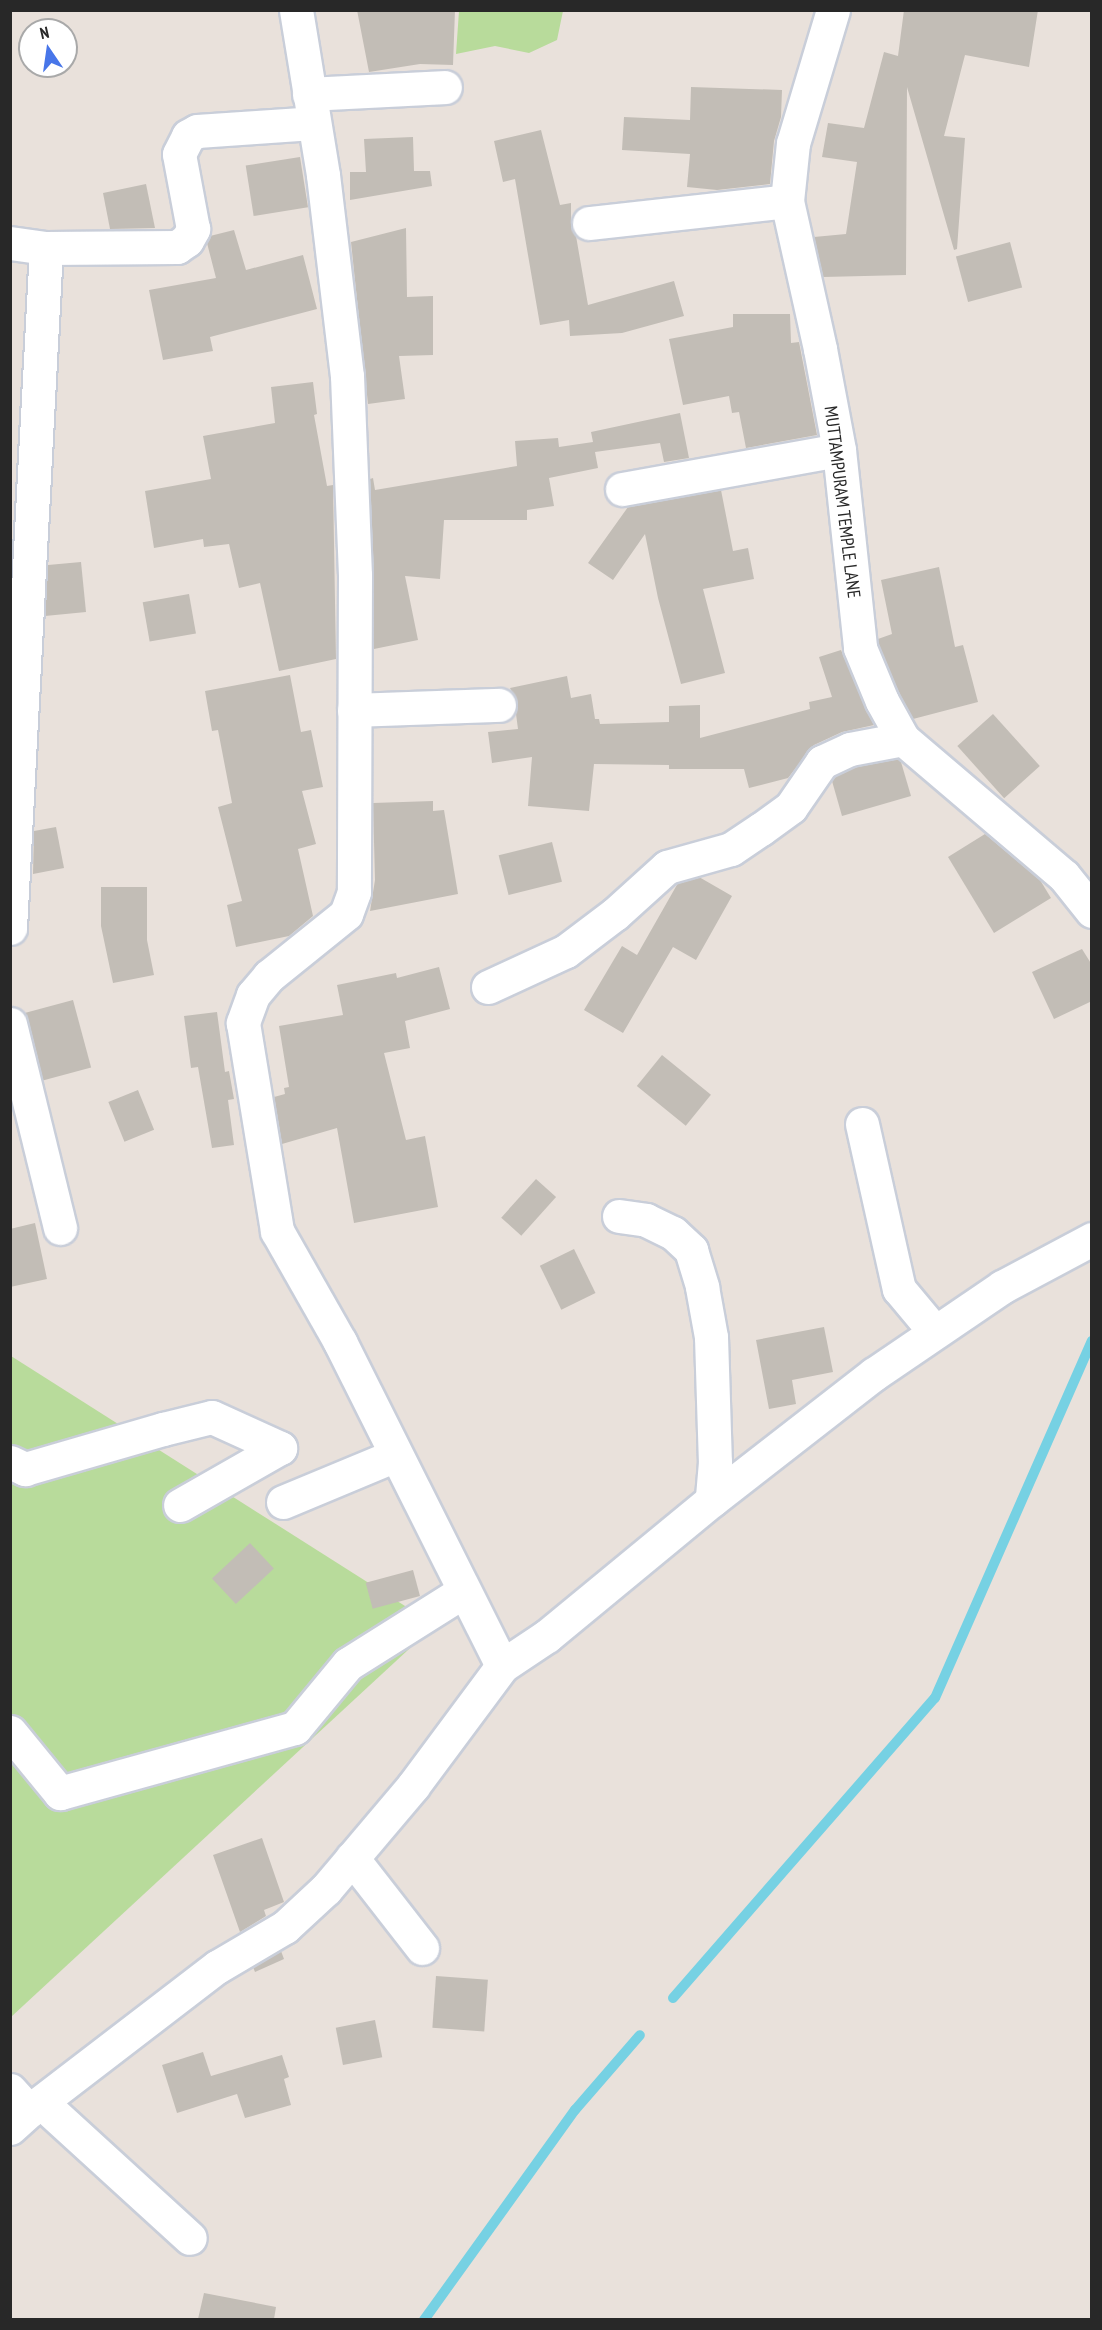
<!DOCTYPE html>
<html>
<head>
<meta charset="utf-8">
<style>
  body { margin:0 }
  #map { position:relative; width:1102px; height:2330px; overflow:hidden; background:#e9e1db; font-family:"PT Sans Narrow",sans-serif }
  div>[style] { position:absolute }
  .green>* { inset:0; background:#b8db9b }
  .stream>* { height:10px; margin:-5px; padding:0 5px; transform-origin:5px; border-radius:5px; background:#76d1e3 }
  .building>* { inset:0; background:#c2bdb6; transform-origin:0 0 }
  .roads { filter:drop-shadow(2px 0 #c9ced9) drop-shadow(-2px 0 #c9ced9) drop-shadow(0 2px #c9ced9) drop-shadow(0 -2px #c9ced9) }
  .minor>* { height:33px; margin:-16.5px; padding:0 16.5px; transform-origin:16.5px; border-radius:16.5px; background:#fff }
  span { translate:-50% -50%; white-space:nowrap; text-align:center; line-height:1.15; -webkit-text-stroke:4.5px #fff; paint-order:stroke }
  .street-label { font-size:18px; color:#282828 }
  .frame { position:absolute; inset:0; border:12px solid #282828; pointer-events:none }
  .north { position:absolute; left:18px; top:18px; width:60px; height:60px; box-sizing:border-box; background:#fff; border:2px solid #a9a9a9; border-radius:50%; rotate:347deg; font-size:16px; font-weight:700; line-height:24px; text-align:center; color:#282828 }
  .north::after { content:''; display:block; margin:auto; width:21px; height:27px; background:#4876e9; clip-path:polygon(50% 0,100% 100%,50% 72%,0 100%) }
</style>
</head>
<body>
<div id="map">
  <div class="green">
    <i style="clip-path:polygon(459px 11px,459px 10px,563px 11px,557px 40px,529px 53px,495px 46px,456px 54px)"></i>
    <i style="clip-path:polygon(11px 1356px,435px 1625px,11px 2017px)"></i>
  </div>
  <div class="stream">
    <i style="left:673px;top:1998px;width:398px;rotate:-48.9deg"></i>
    <i style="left:935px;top:1698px;width:390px;rotate:-66.3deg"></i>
    <i style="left:424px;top:2320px;width:259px;rotate:-54.3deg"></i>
    <i style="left:575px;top:2110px;width:99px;rotate:-49.1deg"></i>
  </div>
  <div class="building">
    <i style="clip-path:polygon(357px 10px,455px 10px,453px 65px,420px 64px,369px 72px)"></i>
    <i style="clip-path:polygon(904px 10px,1038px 10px,1029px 67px,965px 55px,944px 136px,965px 138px,957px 249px,954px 250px,907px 87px,906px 275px,823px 277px,814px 237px,846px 234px,857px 162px,822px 157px,828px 123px,864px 128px,884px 52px,898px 56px)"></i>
    <i style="clip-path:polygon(691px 87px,782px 90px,781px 117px,774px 141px,770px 184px,717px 190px,687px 187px,690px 154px,622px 150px,624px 117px,690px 120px)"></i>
    <i style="clip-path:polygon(541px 130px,560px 205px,571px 203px,571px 226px,576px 236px,588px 305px,674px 281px,684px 316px,622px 333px,570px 336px,569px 320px,540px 325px,515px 179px,503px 182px,494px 141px)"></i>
    <i style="clip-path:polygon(413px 137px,414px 171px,430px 171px,432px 186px,350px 200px,350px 172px,366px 172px,364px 139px)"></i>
    <i style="left:300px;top:157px;width:51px;height:55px;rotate:81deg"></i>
    <i style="clip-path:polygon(146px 184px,155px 228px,110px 229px,103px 193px)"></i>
    <i style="clip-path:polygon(406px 228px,407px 297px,433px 296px,433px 355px,399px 356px,405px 399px,368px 404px,351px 242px)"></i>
    <i style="clip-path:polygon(234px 230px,246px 270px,303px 255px,317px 309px,210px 337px,213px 351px,163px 360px,149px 290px,216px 278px,207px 243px,210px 236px)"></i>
    <i style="left:1010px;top:242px;width:47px;height:56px;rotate:75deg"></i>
    <i style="clip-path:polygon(733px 314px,790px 314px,791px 343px,799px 342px,817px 435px,746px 448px,739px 412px,732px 413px,729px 396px,683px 405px,669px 339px,733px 327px)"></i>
    <i style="clip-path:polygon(313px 382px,317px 414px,314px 415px,327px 486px,333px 485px,336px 659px,279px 671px,260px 583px,239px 588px,229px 544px,204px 547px,203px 539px,154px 548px,145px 491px,211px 479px,203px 436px,275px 423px,271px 387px)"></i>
    <i style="clip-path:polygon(680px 413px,689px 458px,664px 462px,660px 443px,595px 452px,598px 468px,549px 478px,554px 506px,527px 510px,527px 520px,444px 520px,440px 579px,405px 576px,418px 640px,374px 649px,370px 479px,373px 478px,375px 490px,517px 466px,515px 441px,558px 438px,559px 447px,593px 442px,591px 432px)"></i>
    <i style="clip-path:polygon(721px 490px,733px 551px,748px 548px,754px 579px,703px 589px,725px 673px,681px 684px,658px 598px,645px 534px,613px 580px,588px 563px,628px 507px)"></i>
    <i style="clip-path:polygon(81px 562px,86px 612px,45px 616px,48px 565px)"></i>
    <i style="clip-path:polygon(939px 567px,955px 647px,963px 645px,978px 702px,913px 719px,899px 693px,878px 643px,878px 639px,892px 634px,881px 580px)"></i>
    <i style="left:189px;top:594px;width:40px;height:47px;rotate:80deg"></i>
    <i style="clip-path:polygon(841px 650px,874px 725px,842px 732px,814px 745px,788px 778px,749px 788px,744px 769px,669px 769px,669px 765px,594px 764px,589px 811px,528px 806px,532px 757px,492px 763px,488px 732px,518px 729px,516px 714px,518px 704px,510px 688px,567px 676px,571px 698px,591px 694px,595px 719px,599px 719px,600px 724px,669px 722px,669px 706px,700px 705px,700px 738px,810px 709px,809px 702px,832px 697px,819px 657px)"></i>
    <i style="clip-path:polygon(290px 675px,301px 732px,311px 730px,323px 787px,302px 791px,316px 844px,298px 849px,313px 916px,289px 936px,236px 947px,227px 905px,242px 901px,218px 807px,232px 803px,218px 730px,212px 731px,205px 691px)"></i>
    <i style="left:993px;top:714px;width:70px;height:48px;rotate:48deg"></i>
    <i style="clip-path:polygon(898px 759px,901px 762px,911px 796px,842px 816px,832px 781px,835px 777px,856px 767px)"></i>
    <i style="clip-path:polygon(433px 801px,433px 811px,444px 810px,458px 894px,370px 911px,375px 880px,373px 803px)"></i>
    <i style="clip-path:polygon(56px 827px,64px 868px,33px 874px,34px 831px)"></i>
    <i style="clip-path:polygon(985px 834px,1040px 880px,1051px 898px,994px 933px,948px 857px)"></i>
    <i style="left:552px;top:842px;width:41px;height:55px;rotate:76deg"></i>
    <i style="clip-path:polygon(699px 877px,732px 896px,696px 960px,673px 947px,623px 1033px,584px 1010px,622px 946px,637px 955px,678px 883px)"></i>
    <i style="clip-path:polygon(101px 887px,147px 887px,147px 940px,154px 975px,113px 983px,101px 926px)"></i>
    <i style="clip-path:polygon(1082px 949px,1092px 965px,1092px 1001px,1054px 1019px,1032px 972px)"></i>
    <i style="clip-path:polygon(439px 967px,450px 1009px,405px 1021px,410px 1048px,384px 1053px,406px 1140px,425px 1136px,438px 1207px,354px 1223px,337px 1128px,282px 1144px,274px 1097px,285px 1094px,284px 1088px,289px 1087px,279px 1026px,343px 1015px,337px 985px,396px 973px,397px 978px)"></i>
    <i style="left:73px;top:1000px;width:70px;height:50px;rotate:75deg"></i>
    <i style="clip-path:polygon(217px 1012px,225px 1072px,229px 1071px,234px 1099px,228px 1100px,234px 1145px,212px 1148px,198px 1067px,191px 1068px,184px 1016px)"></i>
    <i style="left:662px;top:1055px;width:63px;height:40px;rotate:39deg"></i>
    <i style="left:138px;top:1090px;width:43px;height:32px;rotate:68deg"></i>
    <i style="left:536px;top:1179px;width:27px;height:52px;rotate:42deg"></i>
    <i style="clip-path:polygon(35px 1223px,47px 1279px,10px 1287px,10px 1229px)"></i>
    <i style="left:574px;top:1249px;width:49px;height:38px;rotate:64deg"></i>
    <i style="clip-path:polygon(824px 1327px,833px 1372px,792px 1380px,796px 1404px,769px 1409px,756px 1340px)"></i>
    <i style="left:250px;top:1543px;width:35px;height:52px;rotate:47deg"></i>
    <i style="left:413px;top:1570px;width:27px;height:49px;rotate:75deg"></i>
    <i style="clip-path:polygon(262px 1838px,284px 1902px,264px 1910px,266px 1916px,240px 1932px,213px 1855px)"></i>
    <i style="clip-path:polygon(281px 1951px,284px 1959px,255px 1972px,253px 1967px)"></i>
    <i style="left:436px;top:1976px;width:52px;height:52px;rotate:4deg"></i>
    <i style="left:375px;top:2020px;width:38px;height:40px;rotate:79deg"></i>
    <i style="clip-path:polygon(203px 2052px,211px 2076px,282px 2055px,289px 2077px,284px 2079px,291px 2105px,245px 2118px,237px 2094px,177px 2113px,162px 2065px)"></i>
    <i style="clip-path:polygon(204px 2293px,276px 2307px,274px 2319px,198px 2319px)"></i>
  </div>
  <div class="roads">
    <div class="minor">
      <i style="left:296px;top:10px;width:167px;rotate:80.7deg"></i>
      <i style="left:323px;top:175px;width:202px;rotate:83.2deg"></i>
      <i style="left:347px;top:376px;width:199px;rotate:87.7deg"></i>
      <i style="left:355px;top:575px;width:317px;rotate:90.2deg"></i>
      <i style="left:354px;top:892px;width:23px;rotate:110deg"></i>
      <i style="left:346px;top:914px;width:99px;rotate:141.2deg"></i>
      <i style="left:269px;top:976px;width:25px;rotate:130deg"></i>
      <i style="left:253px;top:995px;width:30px;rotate:110deg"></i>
      <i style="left:243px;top:1023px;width:211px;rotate:80.7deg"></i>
      <i style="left:277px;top:1231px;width:128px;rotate:60.4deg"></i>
      <i style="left:340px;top:1342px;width:362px;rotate:63.4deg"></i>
      <i style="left:833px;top:10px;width:139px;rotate:106.7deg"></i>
      <i style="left:793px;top:143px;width:58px;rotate:95.9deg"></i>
      <i style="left:787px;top:201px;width:152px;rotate:77.4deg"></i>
      <i style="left:820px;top:349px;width:103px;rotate:79.3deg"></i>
      <i style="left:839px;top:450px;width:199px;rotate:83.9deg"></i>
      <i style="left:860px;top:648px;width:57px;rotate:67.5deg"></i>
      <i style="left:882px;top:701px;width:43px;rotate:61.1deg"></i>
      <i style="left:903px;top:739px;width:211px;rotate:40.4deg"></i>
      <i style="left:1064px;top:876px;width:45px;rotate:51.3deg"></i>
      <i style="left:309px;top:94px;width:136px;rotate:-2.9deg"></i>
      <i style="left:589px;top:223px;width:199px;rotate:-6.3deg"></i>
      <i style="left:10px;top:243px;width:36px;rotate:8deg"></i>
      <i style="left:46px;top:248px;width:131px;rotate:-0.4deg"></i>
      <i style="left:177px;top:247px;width:12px;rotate:-35deg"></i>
      <i style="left:187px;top:240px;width:13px;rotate:-61deg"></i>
      <i style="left:193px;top:229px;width:76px;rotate:-100.6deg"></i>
      <i style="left:179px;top:154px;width:20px;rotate:-63deg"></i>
      <i style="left:188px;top:136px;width:10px;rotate:-29deg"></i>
      <i style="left:197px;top:131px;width:116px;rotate:-3.9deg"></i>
      <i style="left:622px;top:489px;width:220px;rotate:-10.2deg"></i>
      <i style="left:354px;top:710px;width:145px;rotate:-2deg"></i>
      <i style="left:10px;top:928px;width:681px;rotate:-86.97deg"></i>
      <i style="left:488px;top:987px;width:86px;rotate:-24.8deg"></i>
      <i style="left:566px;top:951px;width:61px;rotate:-37.1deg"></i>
      <i style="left:615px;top:914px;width:70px;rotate:-42.1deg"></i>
      <i style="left:667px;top:867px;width:66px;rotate:-15.7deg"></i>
      <i style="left:731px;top:849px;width:36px;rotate:-34deg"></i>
      <i style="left:761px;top:829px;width:37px;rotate:-36deg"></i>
      <i style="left:791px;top:807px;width:55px;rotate:-55.4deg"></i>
      <i style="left:822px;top:762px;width:31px;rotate:-25deg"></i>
      <i style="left:850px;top:749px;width:54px;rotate:-10.7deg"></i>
      <i style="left:10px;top:1024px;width:210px;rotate:76.2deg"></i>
      <i style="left:862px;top:1124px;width:169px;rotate:77.4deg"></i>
      <i style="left:899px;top:1289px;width:56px;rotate:50.1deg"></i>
      <i style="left:619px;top:1216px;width:27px;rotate:8deg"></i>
      <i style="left:646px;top:1220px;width:30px;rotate:26deg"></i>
      <i style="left:673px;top:1233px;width:25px;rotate:43deg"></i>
      <i style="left:691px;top:1250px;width:39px;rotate:73deg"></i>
      <i style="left:702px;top:1287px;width:51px;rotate:79.8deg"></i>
      <i style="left:711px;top:1337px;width:125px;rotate:88.2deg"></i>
      <i style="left:715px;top:1462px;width:38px;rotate:95deg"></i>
      <i style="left:10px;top:1462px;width:17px;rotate:25deg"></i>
      <i style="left:25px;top:1469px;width:144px;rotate:-16.2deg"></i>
      <i style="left:163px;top:1429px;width:50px;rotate:-13.8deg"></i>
      <i style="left:212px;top:1417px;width:75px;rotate:24.5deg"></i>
      <i style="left:280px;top:1448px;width:115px;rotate:150.3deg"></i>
      <i style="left:283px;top:1502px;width:122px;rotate:-22.6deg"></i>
      <i style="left:10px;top:1732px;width:79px;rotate:50.7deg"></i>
      <i style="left:60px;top:1793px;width:244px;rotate:-15.5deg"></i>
      <i style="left:295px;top:1728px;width:83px;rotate:-50.4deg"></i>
      <i style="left:348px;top:1664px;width:137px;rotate:-32.2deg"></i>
      <i style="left:352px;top:1858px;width:114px;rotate:52.1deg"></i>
      <i style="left:10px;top:2090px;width:28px;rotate:48deg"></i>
      <i style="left:42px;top:2103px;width:200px;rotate:42.4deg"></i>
      <i style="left:10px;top:2128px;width:25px;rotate:-42deg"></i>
      <i style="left:29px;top:2111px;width:237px;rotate:-37.5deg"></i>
      <i style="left:217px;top:1967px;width:79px;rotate:-30.5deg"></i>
      <i style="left:285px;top:1927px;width:56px;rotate:-42.8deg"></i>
      <i style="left:326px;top:1889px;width:135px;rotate:-49.8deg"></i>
      <i style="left:413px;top:1786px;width:149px;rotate:-53.4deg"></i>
      <i style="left:502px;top:1666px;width:54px;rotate:-33.7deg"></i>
      <i style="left:547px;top:1636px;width:214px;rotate:-39.5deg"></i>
      <i style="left:712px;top:1500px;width:205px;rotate:-37.9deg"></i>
      <i style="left:874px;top:1374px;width:155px;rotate:-34.2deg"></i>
      <i style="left:1002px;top:1287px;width:102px;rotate:-28.1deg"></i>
    </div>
  </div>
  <div class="street-label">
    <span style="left:842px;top:502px;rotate:83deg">MUTTAMPURAM TEMPLE LANE</span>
  </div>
  <div class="frame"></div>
  <div class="north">N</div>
</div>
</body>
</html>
